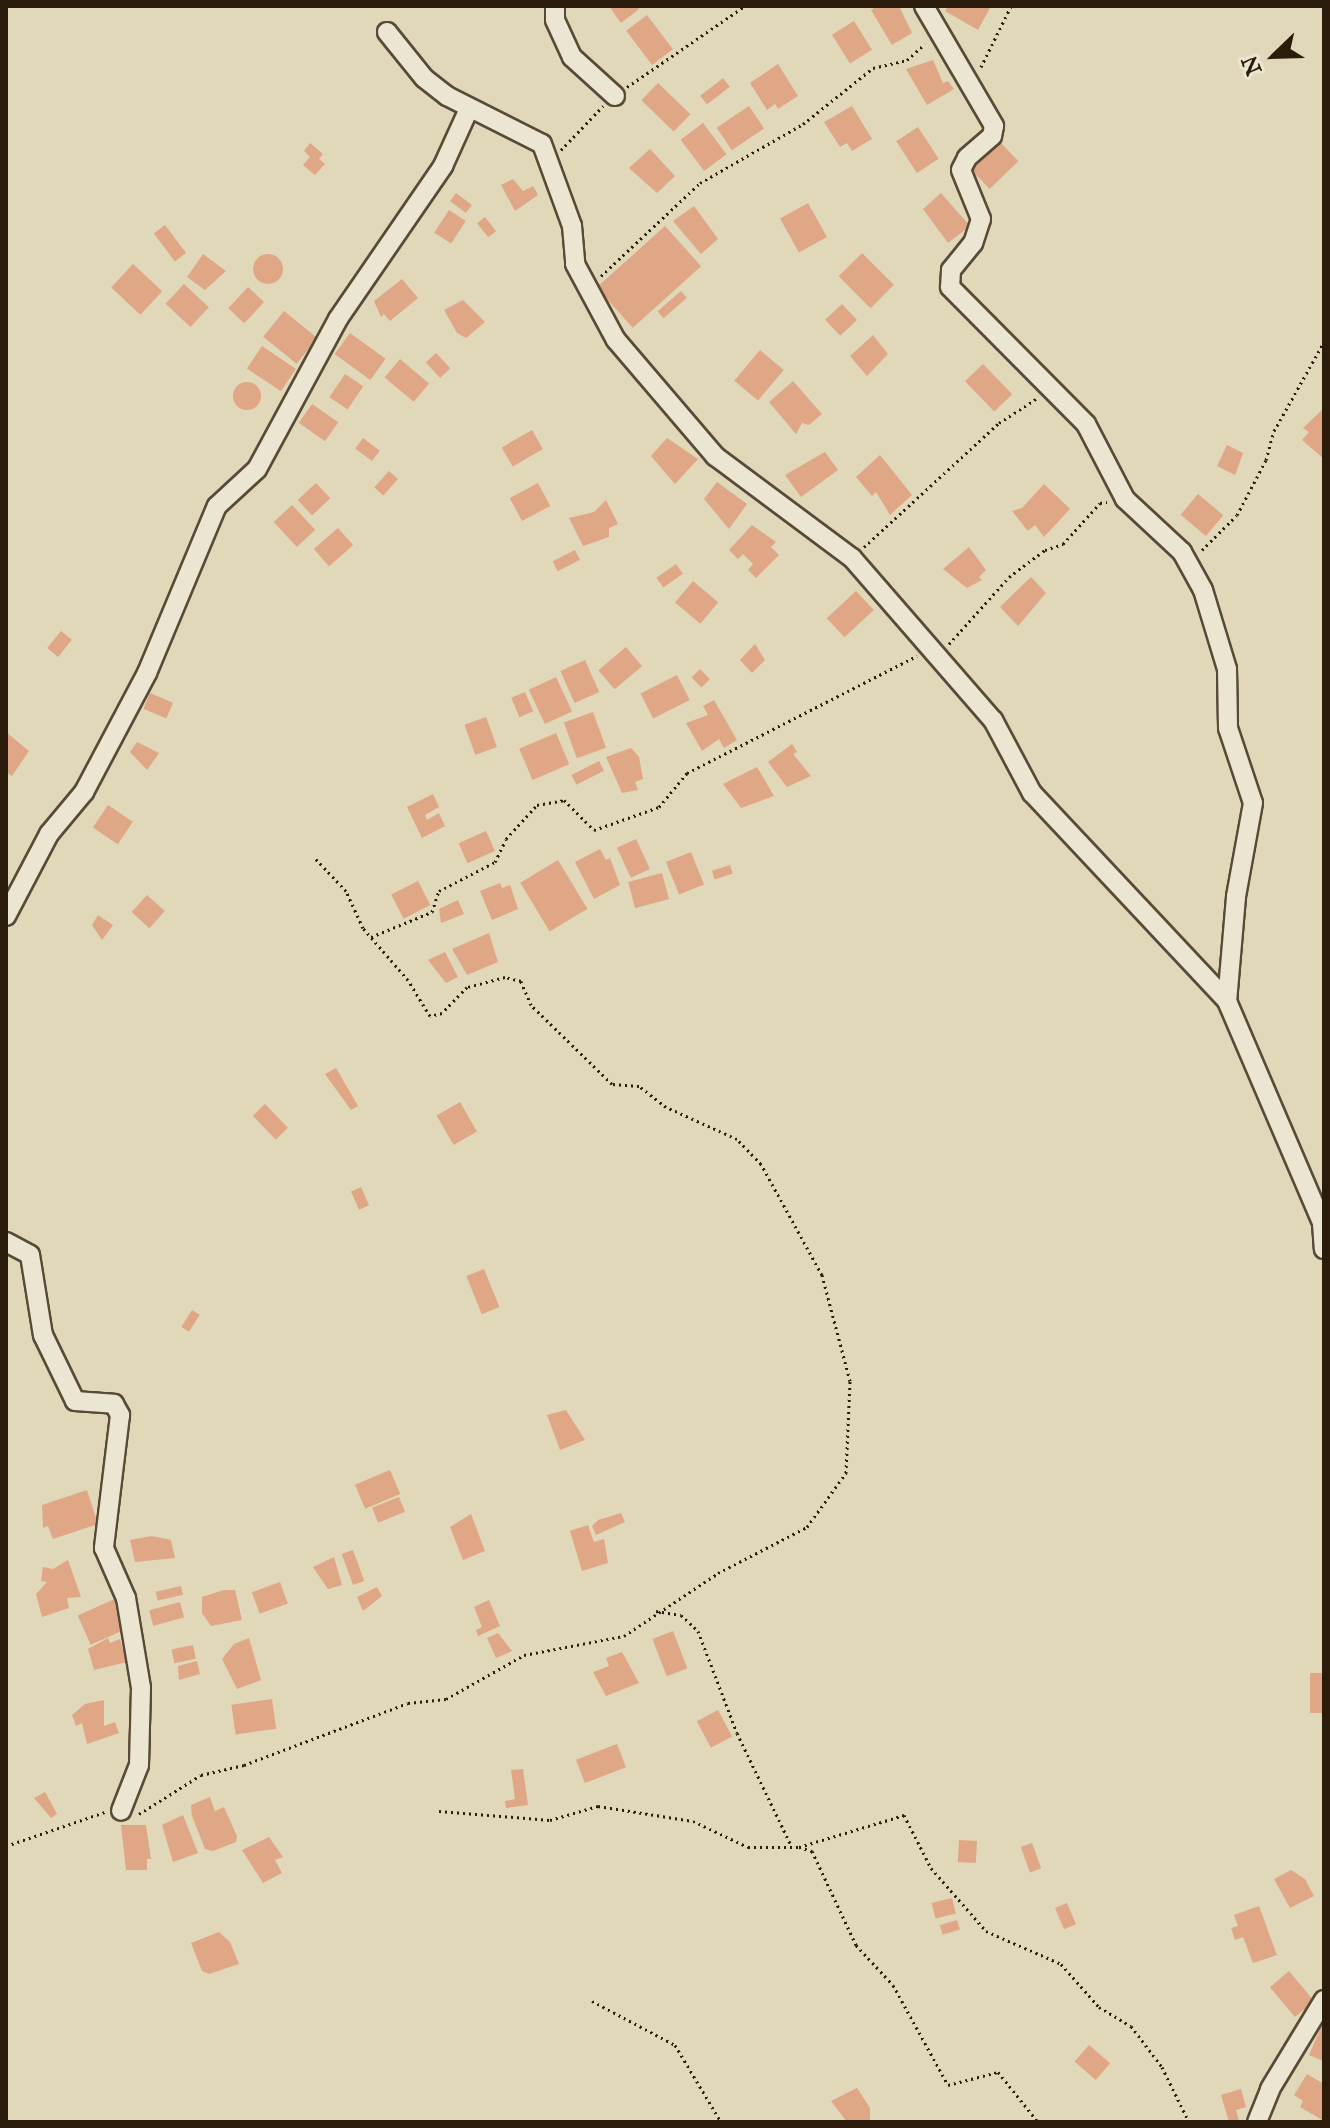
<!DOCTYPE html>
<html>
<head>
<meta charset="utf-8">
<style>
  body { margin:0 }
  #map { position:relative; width:1330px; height:2128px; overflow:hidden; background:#e0d8b8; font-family:"IM FELL Great Primer",serif }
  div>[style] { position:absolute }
  .building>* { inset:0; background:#dfa785; transform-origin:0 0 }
  .round { border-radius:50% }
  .path>* { height:3px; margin-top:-1.5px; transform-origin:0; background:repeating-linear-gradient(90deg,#2a1b0b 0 2px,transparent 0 6px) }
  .roads { filter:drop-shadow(2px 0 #584a36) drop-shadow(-2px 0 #584a36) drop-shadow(0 2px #584a36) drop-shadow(0 -2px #584a36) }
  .street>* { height:18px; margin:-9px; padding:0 9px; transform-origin:9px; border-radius:9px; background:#ebe6d1 }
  span { translate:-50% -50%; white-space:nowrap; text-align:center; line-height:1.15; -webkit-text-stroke:6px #ebe6d1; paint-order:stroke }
  .frame { position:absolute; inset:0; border:8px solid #2a1b0b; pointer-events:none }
  .north { position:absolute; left:1234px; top:16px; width:80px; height:80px; -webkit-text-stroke:6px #ebe6d1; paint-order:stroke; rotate:247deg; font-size:22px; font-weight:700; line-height:32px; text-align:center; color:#2a1b0b }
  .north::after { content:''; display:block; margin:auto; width:28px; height:36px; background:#2a1b0b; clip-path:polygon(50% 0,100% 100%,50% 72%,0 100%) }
</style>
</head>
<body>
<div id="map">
  <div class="building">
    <i style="clip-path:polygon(609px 6px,637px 6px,639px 9px,621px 23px)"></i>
    <i style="clip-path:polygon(877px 6px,899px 6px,912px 33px,892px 45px,871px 10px)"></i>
    <i style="clip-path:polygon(948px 6px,991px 6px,978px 30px,945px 11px)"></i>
    <i style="left:647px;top:15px;width:43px;height:26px;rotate:53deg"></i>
    <i style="left:854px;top:21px;width:34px;height:26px;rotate:58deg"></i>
    <i style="clip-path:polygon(933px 60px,943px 83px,948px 81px,954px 89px,927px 105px,906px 69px)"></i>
    <i style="clip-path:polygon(778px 64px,798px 96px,778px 109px,775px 104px,767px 110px,750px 83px)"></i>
    <i style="left:723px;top:78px;width:11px;height:29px;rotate:52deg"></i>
    <i style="left:658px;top:83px;width:45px;height:24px;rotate:44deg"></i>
    <i style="left:749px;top:106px;width:27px;height:39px;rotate:56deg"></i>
    <i style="clip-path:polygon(852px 106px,872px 139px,852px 151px,847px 143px,840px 147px,824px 122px)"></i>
    <i style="left:703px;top:123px;width:39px;height:28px;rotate:53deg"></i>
    <i style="left:918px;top:127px;width:38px;height:26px;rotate:57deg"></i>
    <i style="left:999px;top:141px;width:28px;height:40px;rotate:46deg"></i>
    <i style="clip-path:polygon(310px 143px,323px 154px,319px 159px,325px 164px,315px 175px,303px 165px,310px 157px,304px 151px)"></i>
    <i style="clip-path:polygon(650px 149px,675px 176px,657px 193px,629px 168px)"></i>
    <i style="clip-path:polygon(513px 179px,523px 191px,533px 186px,538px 195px,515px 211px,501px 185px)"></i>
    <i style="left:456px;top:193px;width:20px;height:10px;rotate:37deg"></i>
    <i style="clip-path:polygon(941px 193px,970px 226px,948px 243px,923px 209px)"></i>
    <i style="left:808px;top:203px;width:39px;height:32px;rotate:61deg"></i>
    <i style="clip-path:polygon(694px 206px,718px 239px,701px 254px,673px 221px)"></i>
    <i style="left:449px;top:210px;width:20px;height:27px;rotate:33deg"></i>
    <i style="left:485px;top:217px;width:18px;height:10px;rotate:52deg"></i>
    <i style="left:165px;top:225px;width:35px;height:14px;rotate:53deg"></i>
    <i style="left:665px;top:226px;width:54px;height:92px;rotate:48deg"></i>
    <i style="left:862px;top:253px;width:45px;height:33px;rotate:45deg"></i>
    <i style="clip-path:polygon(203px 254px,226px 271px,205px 290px,187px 277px)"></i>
    <i class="round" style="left:253px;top:254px;width:30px;height:30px"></i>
    <i style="left:133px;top:264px;width:40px;height:32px;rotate:43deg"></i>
    <i style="clip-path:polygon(402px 279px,418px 298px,390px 321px,384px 314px,381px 317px,374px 301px)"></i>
    <i style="left:184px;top:284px;width:34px;height:27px;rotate:43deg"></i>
    <i style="left:248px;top:287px;width:22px;height:29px;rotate:43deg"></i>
    <i style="left:681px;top:291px;width:9px;height:31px;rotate:49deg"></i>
    <i style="clip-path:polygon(463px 300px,485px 322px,466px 338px,457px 333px,444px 310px)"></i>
    <i style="left:842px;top:304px;width:22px;height:23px;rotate:47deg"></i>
    <i style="left:284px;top:311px;width:43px;height:33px;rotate:39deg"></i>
    <i style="left:350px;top:333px;width:44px;height:26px;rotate:36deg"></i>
    <i style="clip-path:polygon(873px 335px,888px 354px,867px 376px,850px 356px)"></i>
    <i style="left:262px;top:346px;width:41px;height:27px;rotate:34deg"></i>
    <i style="left:760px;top:350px;width:31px;height:40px;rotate:40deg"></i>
    <i style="left:436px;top:353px;width:21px;height:14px;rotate:47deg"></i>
    <i style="left:400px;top:359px;width:38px;height:24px;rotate:40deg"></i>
    <i style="left:983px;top:364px;width:42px;height:25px;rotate:46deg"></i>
    <i style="left:345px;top:374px;width:22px;height:28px;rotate:34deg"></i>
    <i style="clip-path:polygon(793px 381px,822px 414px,809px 425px,802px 423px,796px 434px,769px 402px)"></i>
    <i class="round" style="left:233px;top:382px;width:28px;height:28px"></i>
    <i style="left:312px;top:404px;width:32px;height:23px;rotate:35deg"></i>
    <i style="clip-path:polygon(1324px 408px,1324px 459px,1302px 440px,1309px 432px,1303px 428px)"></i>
    <i style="left:532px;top:430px;width:22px;height:35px;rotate:60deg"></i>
    <i style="left:363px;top:438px;width:21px;height:13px;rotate:37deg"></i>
    <i style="clip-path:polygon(667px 438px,698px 459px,675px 484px,651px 456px)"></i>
    <i style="clip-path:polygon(1227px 445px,1243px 453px,1235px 475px,1217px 466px)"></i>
    <i style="clip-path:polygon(825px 452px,838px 470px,801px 497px,785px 475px)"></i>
    <i style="clip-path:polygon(880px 455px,912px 495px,890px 515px,876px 492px,872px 496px,856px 477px)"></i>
    <i style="left:389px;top:471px;width:12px;height:22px;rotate:42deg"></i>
    <i style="clip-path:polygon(717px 482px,747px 504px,729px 529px,704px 499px)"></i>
    <i style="left:316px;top:483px;width:21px;height:25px;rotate:47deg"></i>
    <i style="left:538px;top:483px;width:26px;height:32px;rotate:62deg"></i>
    <i style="clip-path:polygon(1044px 484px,1070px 509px,1044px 537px,1035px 525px,1028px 531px,1012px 511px,1022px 508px)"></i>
    <i style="left:1198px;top:494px;width:33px;height:27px;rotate:40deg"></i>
    <i style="clip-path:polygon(606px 500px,618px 524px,609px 528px,609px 537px,583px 546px,569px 518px,594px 512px)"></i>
    <i style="left:292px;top:505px;width:34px;height:25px;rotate:47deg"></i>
    <i style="clip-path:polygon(752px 525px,776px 542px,771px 547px,779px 555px,756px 578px,748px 570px,753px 564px,743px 554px,738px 559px,729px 550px)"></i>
    <i style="left:338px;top:528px;width:23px;height:32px;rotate:49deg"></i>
    <i style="clip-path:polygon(969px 547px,986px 570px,979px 577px,982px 580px,967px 588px,943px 569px)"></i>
    <i style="left:575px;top:550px;width:11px;height:25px;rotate:63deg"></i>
    <i style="left:676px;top:564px;width:12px;height:24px;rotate:55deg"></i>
    <i style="clip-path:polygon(1031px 577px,1046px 593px,1018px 626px,1000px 607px)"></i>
    <i style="left:693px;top:581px;width:33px;height:28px;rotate:40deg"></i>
    <i style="left:856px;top:591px;width:26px;height:40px;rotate:47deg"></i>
    <i style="left:61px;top:631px;width:14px;height:22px;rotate:39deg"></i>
    <i style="clip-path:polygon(755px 644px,765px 660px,752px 673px,740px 660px)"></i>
    <i style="left:626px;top:647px;width:25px;height:36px;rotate:50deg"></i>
    <i style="left:585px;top:660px;width:35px;height:27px;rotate:66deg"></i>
    <i style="left:700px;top:669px;width:14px;height:12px;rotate:45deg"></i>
    <i style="left:677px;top:675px;width:28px;height:41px;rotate:63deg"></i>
    <i style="left:556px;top:677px;width:38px;height:30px;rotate:65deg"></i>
    <i style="left:525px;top:692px;width:21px;height:15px;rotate:67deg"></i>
    <i style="left:150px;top:693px;width:25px;height:17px;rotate:23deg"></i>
    <i style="clip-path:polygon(714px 700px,737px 740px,724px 748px,719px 739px,702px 751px,686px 723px,708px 715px,703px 706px)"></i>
    <i style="left:593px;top:712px;width:38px;height:31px;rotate:70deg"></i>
    <i style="left:486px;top:717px;width:32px;height:23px;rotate:70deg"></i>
    <i style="clip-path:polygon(6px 732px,29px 751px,12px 776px,6px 772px)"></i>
    <i style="left:556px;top:733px;width:34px;height:40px;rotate:67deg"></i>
    <i style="clip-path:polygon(137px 742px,159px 753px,147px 770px,130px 752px)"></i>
    <i style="clip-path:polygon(792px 744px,797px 752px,793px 754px,811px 776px,787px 787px,768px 762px)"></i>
    <i style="clip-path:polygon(631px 748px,639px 757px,643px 779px,635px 782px,638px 790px,622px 793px,606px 757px)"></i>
    <i style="left:599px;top:761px;width:11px;height:31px;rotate:63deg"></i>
    <i style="clip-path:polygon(757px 767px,774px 796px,741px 808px,723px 784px)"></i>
    <i style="clip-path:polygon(433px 794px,439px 807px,425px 815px,427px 820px,439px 813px,445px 826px,422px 838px,407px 807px)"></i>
    <i style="left:108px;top:805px;width:30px;height:27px;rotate:34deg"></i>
    <i style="left:486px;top:831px;width:22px;height:30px;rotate:66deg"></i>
    <i style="left:636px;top:839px;width:33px;height:21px;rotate:65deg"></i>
    <i style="clip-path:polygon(600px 849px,606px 860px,610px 858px,620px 885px,594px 899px,575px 862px)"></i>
    <i style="left:691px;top:852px;width:35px;height:27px;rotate:68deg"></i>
    <i style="left:558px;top:860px;width:57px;height:44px;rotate:59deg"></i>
    <i style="left:730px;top:865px;width:9px;height:19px;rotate:72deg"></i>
    <i style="left:662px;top:873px;width:27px;height:35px;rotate:75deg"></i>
    <i style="left:418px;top:881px;width:27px;height:30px;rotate:63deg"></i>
    <i style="clip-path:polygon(500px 883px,502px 888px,510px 885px,518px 909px,492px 920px,480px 891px)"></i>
    <i style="left:147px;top:895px;width:24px;height:23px;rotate:42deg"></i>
    <i style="clip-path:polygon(458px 900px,464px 914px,441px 923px,439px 909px)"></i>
    <i style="clip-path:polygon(98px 915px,113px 925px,102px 940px,92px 925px)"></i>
    <i style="clip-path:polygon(489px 933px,498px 962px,467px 975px,452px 949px)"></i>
    <i style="clip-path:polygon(445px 952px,458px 977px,446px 983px,428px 960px)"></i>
    <i style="clip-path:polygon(336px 1068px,358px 1106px,351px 1110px,325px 1074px)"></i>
    <i style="left:460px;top:1102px;width:34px;height:27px;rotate:60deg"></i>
    <i style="left:265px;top:1104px;width:33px;height:17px;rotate:46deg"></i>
    <i style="left:361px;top:1187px;width:20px;height:11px;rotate:66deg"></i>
    <i style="left:484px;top:1269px;width:41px;height:19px;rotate:68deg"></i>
    <i style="left:192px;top:1310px;width:9px;height:20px;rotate:32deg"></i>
    <i style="clip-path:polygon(566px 1410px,585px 1440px,560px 1450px,547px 1415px)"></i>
    <i style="left:390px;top:1470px;width:26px;height:38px;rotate:67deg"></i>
    <i style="clip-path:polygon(87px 1490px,98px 1524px,53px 1539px,48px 1526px,43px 1528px,42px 1505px)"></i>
    <i style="left:399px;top:1497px;width:16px;height:29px;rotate:68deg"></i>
    <i style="clip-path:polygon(621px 1513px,625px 1522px,596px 1535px,592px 1526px,598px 1520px)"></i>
    <i style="clip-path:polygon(471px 1514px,485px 1551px,463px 1560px,450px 1527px)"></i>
    <i style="clip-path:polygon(588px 1525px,594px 1542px,604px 1539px,608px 1563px,582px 1571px,570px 1531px)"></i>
    <i style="clip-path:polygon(152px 1536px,171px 1540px,175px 1558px,135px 1562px,130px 1540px)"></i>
    <i style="left:353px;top:1550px;width:33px;height:12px;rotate:70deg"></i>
    <i style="clip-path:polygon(334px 1557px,342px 1585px,328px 1589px,313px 1567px)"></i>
    <i style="clip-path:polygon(68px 1560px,81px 1597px,67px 1598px,69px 1608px,42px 1617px,36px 1594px,47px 1582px,41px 1581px,43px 1567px,53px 1569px)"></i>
    <i style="left:280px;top:1582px;width:23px;height:30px;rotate:70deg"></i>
    <i style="left:181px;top:1586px;width:9px;height:26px;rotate:77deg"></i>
    <i style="clip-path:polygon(377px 1587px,382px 1596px,363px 1611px,357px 1597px)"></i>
    <i style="clip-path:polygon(224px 1590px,235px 1590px,242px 1620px,211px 1626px,202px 1613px,202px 1597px)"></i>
    <i style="left:117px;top:1598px;width:32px;height:43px;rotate:66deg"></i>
    <i style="clip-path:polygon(489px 1600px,500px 1626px,478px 1636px,476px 1630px,482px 1627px,474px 1607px)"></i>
    <i style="left:180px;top:1602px;width:16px;height:32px;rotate:75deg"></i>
    <i style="left:673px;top:1631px;width:40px;height:22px;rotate:69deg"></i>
    <i style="clip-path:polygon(498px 1633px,512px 1651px,496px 1658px,487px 1638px)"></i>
    <i style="clip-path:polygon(108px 1638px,110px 1643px,120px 1639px,127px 1662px,94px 1670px,88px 1649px)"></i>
    <i style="clip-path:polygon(249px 1638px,261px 1680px,237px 1689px,222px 1659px,234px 1644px)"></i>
    <i style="left:193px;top:1645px;width:14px;height:22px;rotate:78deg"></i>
    <i style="clip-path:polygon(622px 1652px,639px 1683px,606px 1696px,593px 1672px,609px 1666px,606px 1658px)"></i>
    <i style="clip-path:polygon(197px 1661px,200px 1674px,179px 1680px,178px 1666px)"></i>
    <i style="left:1324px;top:1673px;width:40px;height:14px;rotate:90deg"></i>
    <i style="left:272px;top:1699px;width:30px;height:41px;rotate:82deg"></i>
    <i style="clip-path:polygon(104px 1700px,104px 1726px,115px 1722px,119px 1733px,87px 1744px,82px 1723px,76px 1726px,72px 1715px,85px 1704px)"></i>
    <i style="left:718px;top:1710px;width:30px;height:24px;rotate:62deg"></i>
    <i style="left:617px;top:1744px;width:25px;height:44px;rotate:69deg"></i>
    <i style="clip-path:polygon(523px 1769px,528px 1805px,506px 1808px,505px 1801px,515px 1799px,511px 1770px)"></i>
    <i style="clip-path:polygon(45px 1792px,57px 1814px,51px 1818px,34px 1798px)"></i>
    <i style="clip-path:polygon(210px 1797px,215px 1811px,224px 1807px,237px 1836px,236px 1842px,213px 1851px,205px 1849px,192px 1816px,191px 1805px)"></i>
    <i style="clip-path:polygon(183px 1815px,198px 1853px,173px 1862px,162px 1825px)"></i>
    <i style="clip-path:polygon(121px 1825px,146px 1825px,151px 1859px,147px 1859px,147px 1870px,126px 1870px)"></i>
    <i style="clip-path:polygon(269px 1837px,283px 1857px,275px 1860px,282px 1873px,263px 1883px,242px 1850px)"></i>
    <i style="left:959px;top:1840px;width:18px;height:22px;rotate:3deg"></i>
    <i style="left:1032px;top:1843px;width:27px;height:12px;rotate:70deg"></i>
    <i style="clip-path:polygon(1291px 1870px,1305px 1879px,1314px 1896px,1290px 1908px,1274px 1879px)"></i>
    <i style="left:952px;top:1898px;width:16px;height:21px;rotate:76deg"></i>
    <i style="left:1067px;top:1903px;width:23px;height:13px;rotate:67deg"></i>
    <i style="clip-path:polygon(1259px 1906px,1277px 1955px,1253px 1963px,1243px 1937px,1235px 1940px,1231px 1928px,1238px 1926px,1234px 1915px)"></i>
    <i style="left:957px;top:1920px;width:10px;height:18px;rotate:73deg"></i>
    <i style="clip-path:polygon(219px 1932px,230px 1942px,239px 1964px,209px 1974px,202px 1971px,191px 1943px)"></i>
    <i style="left:1289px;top:1971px;width:39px;height:25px;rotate:50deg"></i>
    <i style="clip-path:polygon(1321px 2027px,1324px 2029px,1323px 2061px,1309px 2055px)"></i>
    <i style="left:1089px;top:2045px;width:28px;height:22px;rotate:41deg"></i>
    <i style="clip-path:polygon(1307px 2074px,1324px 2084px,1324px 2121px,1300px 2107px,1303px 2101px,1294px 2095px)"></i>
    <i style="clip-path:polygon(857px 2088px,870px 2108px,870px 2122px,847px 2122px,831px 2101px)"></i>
    <i style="clip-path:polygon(1241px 2089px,1246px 2107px,1236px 2110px,1239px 2121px,1229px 2122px,1221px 2095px)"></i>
  </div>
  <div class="path">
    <i style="left:981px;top:67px;width:68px;rotate:-63.8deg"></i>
    <i style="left:627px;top:87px;width:143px;rotate:-34.5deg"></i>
    <i style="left:561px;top:150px;width:61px;rotate:-46.3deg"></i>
    <i style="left:601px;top:276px;width:136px;rotate:-43.2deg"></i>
    <i style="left:700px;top:183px;width:119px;rotate:-29.8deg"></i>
    <i style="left:803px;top:124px;width:90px;rotate:-38.7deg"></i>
    <i style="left:873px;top:68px;width:35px;rotate:-13deg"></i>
    <i style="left:907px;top:60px;width:24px;rotate:-42deg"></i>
    <i style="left:864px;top:547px;width:183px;rotate:-42.6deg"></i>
    <i style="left:999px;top:423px;width:44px;rotate:-33deg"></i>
    <i style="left:1202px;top:550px;width:49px;rotate:-45deg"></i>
    <i style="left:1237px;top:515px;width:62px;rotate:-62.2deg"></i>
    <i style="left:1266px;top:460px;width:30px;rotate:-75deg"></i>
    <i style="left:1274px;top:431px;width:102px;rotate:-60.7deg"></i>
    <i style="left:949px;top:644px;width:90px;rotate:-48.2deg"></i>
    <i style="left:1009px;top:577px;width:45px;rotate:-36.9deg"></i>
    <i style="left:1045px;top:550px;width:19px;rotate:-18deg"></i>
    <i style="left:1063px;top:544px;width:55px;rotate:-47.9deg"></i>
    <i style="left:1100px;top:503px;width:7px;rotate:-8deg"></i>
    <i style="left:371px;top:937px;width:66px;rotate:-22.3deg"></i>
    <i style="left:432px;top:912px;width:22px;rotate:-72deg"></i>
    <i style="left:439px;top:891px;width:63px;rotate:-27.4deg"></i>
    <i style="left:495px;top:862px;width:25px;rotate:-64deg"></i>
    <i style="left:506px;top:839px;width:46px;rotate:-47.6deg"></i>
    <i style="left:537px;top:805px;width:27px;rotate:-10deg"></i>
    <i style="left:564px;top:800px;width:42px;rotate:45deg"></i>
    <i style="left:594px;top:830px;width:69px;rotate:-19.5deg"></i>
    <i style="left:659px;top:807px;width:44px;rotate:-50.5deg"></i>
    <i style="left:687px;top:773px;width:258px;rotate:-27deg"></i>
    <i style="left:656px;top:1611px;width:25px;rotate:9deg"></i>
    <i style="left:681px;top:1615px;width:23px;rotate:43deg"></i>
    <i style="left:698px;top:1631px;width:109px;rotate:69.1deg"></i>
    <i style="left:737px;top:1733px;width:124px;rotate:64.3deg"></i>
    <i style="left:439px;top:1811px;width:111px;rotate:4.6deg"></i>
    <i style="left:550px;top:1820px;width:50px;rotate:-16.3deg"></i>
    <i style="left:598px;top:1806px;width:96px;rotate:9deg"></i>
    <i style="left:693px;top:1821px;width:61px;rotate:25.3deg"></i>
    <i style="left:748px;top:1847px;width:51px"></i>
    <i style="left:799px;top:1847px;width:110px;rotate:-16.9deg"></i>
    <i style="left:904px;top:1815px;width:59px;rotate:63deg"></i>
    <i style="left:931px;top:1868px;width:84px;rotate:48.9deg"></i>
    <i style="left:986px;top:1931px;width:82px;rotate:23.7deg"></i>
    <i style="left:1061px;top:1964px;width:57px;rotate:48.5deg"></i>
    <i style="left:1099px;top:2007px;width:37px;rotate:31deg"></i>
    <i style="left:1131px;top:2026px;width:51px;rotate:52.9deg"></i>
    <i style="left:1162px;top:2067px;width:61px;rotate:63.9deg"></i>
    <i style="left:139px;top:1814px;width:73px;rotate:-32.2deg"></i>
    <i style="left:201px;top:1775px;width:44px;rotate:-13.1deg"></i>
    <i style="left:244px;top:1765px;width:175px;rotate:-20.7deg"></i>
    <i style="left:408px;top:1703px;width:38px;rotate:-6deg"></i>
    <i style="left:446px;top:1699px;width:90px;rotate:-29.4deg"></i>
    <i style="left:524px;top:1655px;width:102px;rotate:-10.8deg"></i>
    <i style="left:624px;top:1636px;width:113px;rotate:-33.8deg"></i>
    <i style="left:718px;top:1573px;width:100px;rotate:-27.3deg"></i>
    <i style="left:807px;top:1527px;width:67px;rotate:-54.2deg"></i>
    <i style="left:846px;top:1473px;width:92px;rotate:-87.5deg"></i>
    <i style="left:850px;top:1381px;width:110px;rotate:-104.8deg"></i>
    <i style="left:822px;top:1275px;width:127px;rotate:-118.8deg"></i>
    <i style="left:761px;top:1164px;width:35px;rotate:-134deg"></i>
    <i style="left:737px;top:1139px;width:78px;rotate:-155.7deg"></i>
    <i style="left:666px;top:1107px;width:34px;rotate:-142deg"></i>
    <i style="left:639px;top:1086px;width:27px;rotate:-176deg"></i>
    <i style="left:612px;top:1084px;width:113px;rotate:-135.7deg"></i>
    <i style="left:531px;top:1005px;width:26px;rotate:-113deg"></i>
    <i style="left:521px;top:981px;width:16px;rotate:-166deg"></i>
    <i style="left:505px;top:977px;width:39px;rotate:165deg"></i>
    <i style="left:467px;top:987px;width:36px;rotate:134deg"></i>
    <i style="left:442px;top:1013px;width:12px;rotate:166deg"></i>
    <i style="left:430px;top:1016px;width:42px;rotate:-121.4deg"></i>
    <i style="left:408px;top:980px;width:69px;rotate:-130.9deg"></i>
    <i style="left:363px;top:928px;width:41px;rotate:-114.7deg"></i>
    <i style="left:346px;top:891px;width:45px;rotate:-133.2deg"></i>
    <i style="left:6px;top:1846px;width:105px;rotate:-19deg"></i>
    <i style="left:799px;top:1847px;width:14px;rotate:17deg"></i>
    <i style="left:812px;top:1851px;width:104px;rotate:64.9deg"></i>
    <i style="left:856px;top:1945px;width:54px;rotate:47.2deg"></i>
    <i style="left:893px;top:1985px;width:114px;rotate:61.2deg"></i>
    <i style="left:948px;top:2085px;width:52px;rotate:-14.6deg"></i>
    <i style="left:998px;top:2072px;width:64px;rotate:51.3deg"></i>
    <i style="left:592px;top:2001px;width:94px;rotate:27.9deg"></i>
    <i style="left:675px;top:2045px;width:90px;rotate:59.1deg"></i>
  </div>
  <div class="roads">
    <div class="street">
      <i style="left:555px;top:6px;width:14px;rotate:90deg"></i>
      <i style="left:555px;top:20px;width:41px;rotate:65.3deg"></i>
      <i style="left:572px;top:57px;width:58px;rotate:42.2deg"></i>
      <i style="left:924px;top:6px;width:139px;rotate:59.7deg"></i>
      <i style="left:994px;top:126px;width:10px;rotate:101deg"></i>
      <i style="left:992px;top:136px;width:33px;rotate:139deg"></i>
      <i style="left:967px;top:158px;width:13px;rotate:117deg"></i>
      <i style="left:961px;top:170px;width:53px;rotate:67.8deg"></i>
      <i style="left:981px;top:219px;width:25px;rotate:108deg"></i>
      <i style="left:973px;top:243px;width:35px;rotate:129deg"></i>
      <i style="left:951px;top:270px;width:17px;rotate:93deg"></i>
      <i style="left:950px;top:287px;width:193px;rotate:45.2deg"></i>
      <i style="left:1086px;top:424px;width:85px;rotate:62.5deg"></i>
      <i style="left:1125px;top:499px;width:78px;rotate:42.9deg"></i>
      <i style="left:1182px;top:552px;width:43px;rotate:61.1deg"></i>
      <i style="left:1203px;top:590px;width:83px;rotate:73.1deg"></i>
      <i style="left:1227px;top:669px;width:59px;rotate:89deg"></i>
      <i style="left:1228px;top:728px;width:79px;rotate:71.6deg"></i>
      <i style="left:1253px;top:803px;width:96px;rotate:100.3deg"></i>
      <i style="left:1236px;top:897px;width:104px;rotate:94.9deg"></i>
      <i style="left:387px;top:32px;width:59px;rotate:51.2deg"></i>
      <i style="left:424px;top:78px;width:29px;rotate:38deg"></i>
      <i style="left:447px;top:96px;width:106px;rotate:26.8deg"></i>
      <i style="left:542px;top:144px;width:87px;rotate:69.9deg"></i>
      <i style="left:572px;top:226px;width:38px;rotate:85deg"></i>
      <i style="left:575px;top:264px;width:86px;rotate:61.7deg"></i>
      <i style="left:616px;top:340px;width:153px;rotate:49.5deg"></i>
      <i style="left:715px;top:456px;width:171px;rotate:36.7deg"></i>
      <i style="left:852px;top:558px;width:215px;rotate:49deg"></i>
      <i style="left:993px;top:720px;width:83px;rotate:61.9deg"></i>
      <i style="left:1032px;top:793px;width:285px;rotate:46.8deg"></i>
      <i style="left:1227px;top:1001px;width:241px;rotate:66.8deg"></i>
      <i style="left:1322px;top:1223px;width:26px;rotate:86deg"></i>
      <i style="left:6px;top:916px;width:93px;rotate:-62.3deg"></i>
      <i style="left:49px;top:834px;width:55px;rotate:-50.2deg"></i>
      <i style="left:84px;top:792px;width:135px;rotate:-62.1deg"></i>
      <i style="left:147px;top:673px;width:181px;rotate:-67.3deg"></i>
      <i style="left:217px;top:506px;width:54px;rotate:-42.8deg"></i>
      <i style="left:257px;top:469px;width:170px;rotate:-61.6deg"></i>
      <i style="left:338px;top:319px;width:186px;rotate:-55.5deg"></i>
      <i style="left:443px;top:166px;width:60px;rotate:-65.6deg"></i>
      <i style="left:6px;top:1242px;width:27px;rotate:28deg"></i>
      <i style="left:30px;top:1255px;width:81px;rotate:80.8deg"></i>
      <i style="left:43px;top:1335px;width:73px;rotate:64.1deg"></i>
      <i style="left:75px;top:1401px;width:39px;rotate:4deg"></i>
      <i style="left:114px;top:1404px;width:13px;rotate:61deg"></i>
      <i style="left:120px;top:1415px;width:134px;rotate:96.9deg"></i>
      <i style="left:104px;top:1548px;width:55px;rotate:66.3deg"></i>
      <i style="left:126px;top:1598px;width:91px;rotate:80.5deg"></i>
      <i style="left:141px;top:1688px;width:77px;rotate:91.5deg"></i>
      <i style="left:139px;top:1765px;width:49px;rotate:111.4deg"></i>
      <i style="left:1257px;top:2122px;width:35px;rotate:-68deg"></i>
      <i style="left:1270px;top:2089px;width:104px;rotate:-58.8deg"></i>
    </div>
  </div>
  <div class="frame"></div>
  <div class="north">N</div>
</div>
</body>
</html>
